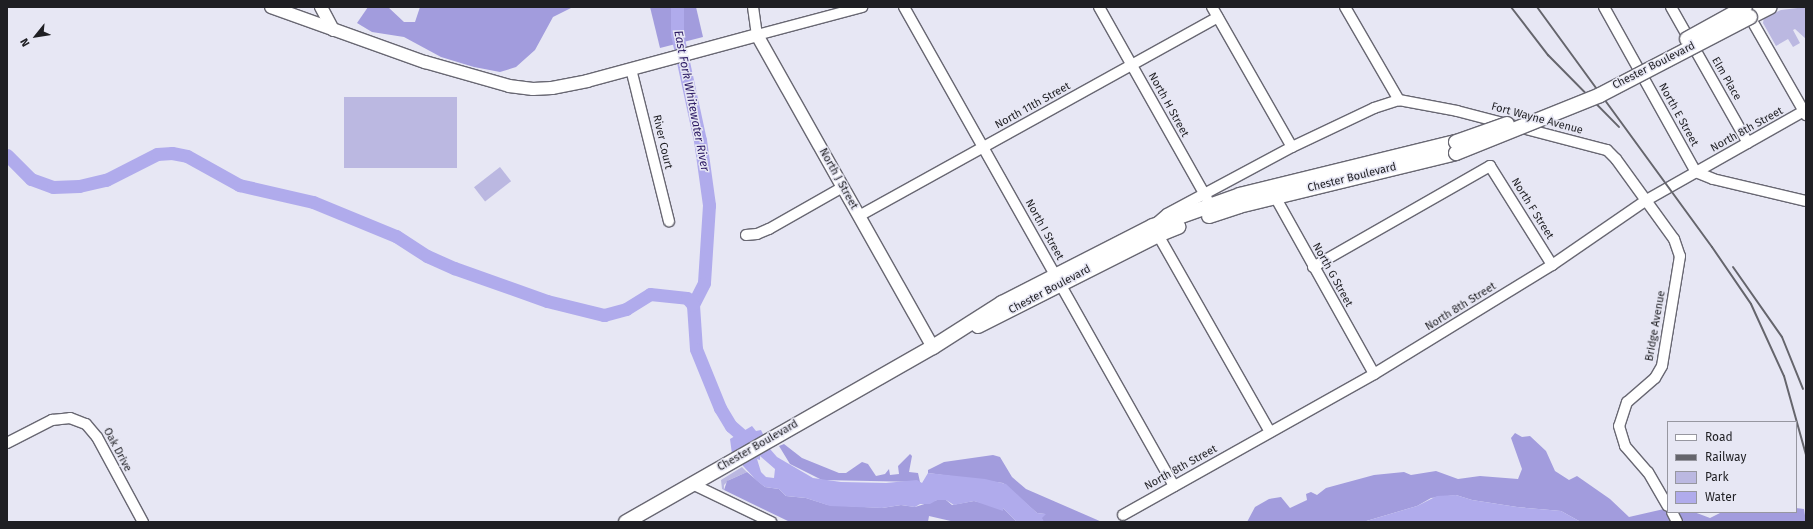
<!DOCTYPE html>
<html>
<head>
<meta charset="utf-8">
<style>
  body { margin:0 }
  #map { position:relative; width:1813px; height:529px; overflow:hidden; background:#e7e7f4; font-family:"Fira Sans",sans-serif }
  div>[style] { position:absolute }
  .green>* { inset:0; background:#bbb8e1; transform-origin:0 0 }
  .forest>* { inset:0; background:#a29cdd }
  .water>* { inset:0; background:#b0abec }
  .river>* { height:13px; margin:-6.5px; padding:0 6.5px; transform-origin:6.5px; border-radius:6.5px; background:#b0abec }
  .roads { filter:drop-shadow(1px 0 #686772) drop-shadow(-1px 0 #686772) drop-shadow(0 1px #686772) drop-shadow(0 -1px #686772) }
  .minor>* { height:10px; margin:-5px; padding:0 5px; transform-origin:5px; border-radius:5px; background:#fff }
  .major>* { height:12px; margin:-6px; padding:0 6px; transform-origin:6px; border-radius:6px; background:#fff }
  .highway>* { height:14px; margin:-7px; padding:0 7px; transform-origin:7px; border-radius:7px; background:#fff }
  .rail>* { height:2px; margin:-1px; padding:0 1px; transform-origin:1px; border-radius:1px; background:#65656c }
  .bridges { filter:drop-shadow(1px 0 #686772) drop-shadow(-1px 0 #686772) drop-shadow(0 1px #686772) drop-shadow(0 -1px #686772) }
  .highway-bridge>* { height:14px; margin:-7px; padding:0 7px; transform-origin:7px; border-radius:7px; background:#fff }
  span { translate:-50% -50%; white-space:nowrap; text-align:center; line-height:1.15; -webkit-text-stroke:3px #e7e7f4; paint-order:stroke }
  .street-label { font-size:11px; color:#1f1f23 }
  .water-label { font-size:12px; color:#2b1963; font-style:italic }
  .frame { position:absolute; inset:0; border:8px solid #1f1f23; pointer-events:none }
  .legend { position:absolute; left:1667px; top:421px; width:130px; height:92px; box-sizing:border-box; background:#e7e7f4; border:1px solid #9797a0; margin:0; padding:5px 7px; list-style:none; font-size:12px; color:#1f1f23 }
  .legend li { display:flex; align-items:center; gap:8px; height:20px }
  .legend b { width:20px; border:1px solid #9797a0 }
  .north { position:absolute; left:16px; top:16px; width:40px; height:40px; -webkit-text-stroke:3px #e7e7f4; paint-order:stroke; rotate:240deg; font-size:11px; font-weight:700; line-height:16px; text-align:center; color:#1f1f23 }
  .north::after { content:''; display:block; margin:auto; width:14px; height:18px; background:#1f1f23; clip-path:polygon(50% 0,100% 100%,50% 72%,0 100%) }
</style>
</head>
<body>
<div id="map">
  <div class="green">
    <i style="clip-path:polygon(1806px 7px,1806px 39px,1795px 29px,1793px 30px,1800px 43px,1793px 47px,1788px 39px,1776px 46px,1763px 23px,1764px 17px,1781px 10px)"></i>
    <i style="left:344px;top:97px;width:113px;height:71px"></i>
    <i style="left:500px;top:167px;width:18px;height:33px;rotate:52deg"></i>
    <i style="clip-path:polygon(742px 467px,747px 472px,729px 480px,724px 485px,724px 490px,722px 489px,721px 480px)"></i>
  </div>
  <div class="forest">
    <i style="clip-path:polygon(368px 7px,388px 7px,404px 22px,415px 22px,420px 7px,573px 7px,553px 17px,535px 50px,516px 67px,500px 72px,474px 67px,441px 57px,404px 37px,372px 32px,357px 23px)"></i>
    <i style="clip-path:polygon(650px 7px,696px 7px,703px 37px,660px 48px)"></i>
    <i style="clip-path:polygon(1515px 433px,1522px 437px,1530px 436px,1546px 451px,1555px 471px,1569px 480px,1577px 476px,1610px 499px,1629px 517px,1664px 509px,1672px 522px,1579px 521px,1561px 511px,1517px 507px,1472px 500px,1456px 495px,1431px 498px,1417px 506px,1363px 522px,1247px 522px,1255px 507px,1269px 499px,1281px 497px,1290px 508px,1307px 500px,1306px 494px,1311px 492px,1317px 495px,1326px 488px,1374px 475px,1404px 472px,1411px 475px,1436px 471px,1458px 479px,1480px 476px,1518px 479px,1522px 469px,1511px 438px)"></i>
    <i style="clip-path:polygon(784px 444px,802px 458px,839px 473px,846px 473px,862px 462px,868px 464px,876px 476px,885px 474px,889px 469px,890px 475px,899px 474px,898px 466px,910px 454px,912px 456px,909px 472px,918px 473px,920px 482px,822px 480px,790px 464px,779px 446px)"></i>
    <i style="clip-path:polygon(993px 455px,1000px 457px,1012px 477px,1026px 489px,1102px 522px,1044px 522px,1041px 518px,1045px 514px,1037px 513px,1003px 483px,928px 473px,928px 470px,944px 462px)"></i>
    <i style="clip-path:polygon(747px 472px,765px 487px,779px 489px,786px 496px,806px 498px,828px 505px,882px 508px,901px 505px,915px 507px,937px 500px,946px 500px,952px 505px,974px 501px,1003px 508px,1017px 522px,955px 522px,929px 516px,928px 522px,790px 522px,724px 490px,727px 481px)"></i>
    <i style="clip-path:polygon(1796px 508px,1804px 509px,1806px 522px,1681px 522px,1676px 512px,1694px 512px,1710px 518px,1722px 512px,1796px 512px)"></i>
  </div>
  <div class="water">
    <i style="clip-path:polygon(evenodd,752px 426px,756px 431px,761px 430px,770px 449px,777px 457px,813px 478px,841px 482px,886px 483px,917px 480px,922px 483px,928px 473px,985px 479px,1006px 484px,1037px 513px,1046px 514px,1042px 518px,1044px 522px,1017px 522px,1003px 508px,1003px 511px,974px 501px,954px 505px,946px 500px,937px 500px,930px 504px,920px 504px,915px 507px,901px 505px,882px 508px,830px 506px,806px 498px,786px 496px,779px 489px,765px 487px,757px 481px,732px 454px,730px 439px,752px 426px,760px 456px,775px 469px,774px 478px,766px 477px,761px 472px,757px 459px,760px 460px,760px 456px)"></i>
    <i style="clip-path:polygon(1456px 495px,1472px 500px,1517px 507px,1561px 511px,1579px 521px,1589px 522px,1363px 522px,1417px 506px,1437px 496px)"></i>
  </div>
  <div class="river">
    <i style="left:677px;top:7px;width:27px;rotate:90deg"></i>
    <i style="left:677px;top:34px;width:108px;rotate:77.8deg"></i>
    <i style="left:700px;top:140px;width:66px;rotate:82.1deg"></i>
    <i style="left:709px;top:205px;width:78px;rotate:93.7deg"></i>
    <i style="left:704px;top:283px;width:25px;rotate:117deg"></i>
    <i style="left:693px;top:305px;width:44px;rotate:86.1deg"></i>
    <i style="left:696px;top:349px;width:64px;rotate:67.9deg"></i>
    <i style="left:720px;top:408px;width:21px;rotate:59deg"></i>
    <i style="left:731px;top:426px;width:29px;rotate:41deg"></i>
    <i style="left:7px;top:155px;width:34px;rotate:45deg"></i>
    <i style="left:31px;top:179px;width:23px;rotate:20deg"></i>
    <i style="left:53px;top:187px;width:26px;rotate:-2deg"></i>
    <i style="left:79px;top:186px;width:28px;rotate:-13deg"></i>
    <i style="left:106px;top:180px;width:57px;rotate:-27deg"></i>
    <i style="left:157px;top:154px;width:15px;rotate:-4deg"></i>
    <i style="left:172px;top:153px;width:15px;rotate:11deg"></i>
    <i style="left:187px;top:156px;width:60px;rotate:29.1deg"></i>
    <i style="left:239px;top:185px;width:76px;rotate:12.9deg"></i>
    <i style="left:313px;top:202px;width:90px;rotate:22.3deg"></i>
    <i style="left:396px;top:236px;width:37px;rotate:33deg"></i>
    <i style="left:427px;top:256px;width:30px;rotate:24deg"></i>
    <i style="left:454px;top:268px;width:99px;rotate:19.5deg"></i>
    <i style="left:547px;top:301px;width:59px;rotate:13.8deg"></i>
    <i style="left:604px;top:315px;width:23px;rotate:-15deg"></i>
    <i style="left:626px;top:309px;width:28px;rotate:-32deg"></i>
    <i style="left:650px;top:294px;width:37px;rotate:6deg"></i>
    <i style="left:687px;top:298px;width:9px;rotate:49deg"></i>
  </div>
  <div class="roads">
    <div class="minor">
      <i style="left:753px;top:7px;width:28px;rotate:82deg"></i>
      <i style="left:757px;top:35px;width:109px;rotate:-14.9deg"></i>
      <i style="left:904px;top:7px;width:550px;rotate:60.59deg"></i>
      <i style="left:1099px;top:7px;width:220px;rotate:60.6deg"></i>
      <i style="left:1212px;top:7px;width:161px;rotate:60.3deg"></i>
      <i style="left:1345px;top:7px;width:108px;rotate:59.9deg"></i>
      <i style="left:1604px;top:7px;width:189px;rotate:60.9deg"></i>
      <i style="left:1671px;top:7px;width:156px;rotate:60.5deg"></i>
      <i style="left:1747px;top:12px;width:119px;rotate:60.2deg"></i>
      <i style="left:631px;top:69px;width:157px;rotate:76deg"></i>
      <i style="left:1696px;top:172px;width:18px;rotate:22deg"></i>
      <i style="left:1713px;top:179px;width:96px;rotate:13.3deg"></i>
      <i style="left:1273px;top:193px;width:207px;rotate:60.8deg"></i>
      <i style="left:859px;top:216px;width:410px;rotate:-29deg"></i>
      <i style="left:746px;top:235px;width:11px;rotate:-5deg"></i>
      <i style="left:757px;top:234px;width:13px;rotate:-23deg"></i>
      <i style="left:769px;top:229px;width:85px;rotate:-29.6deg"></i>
      <i style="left:1313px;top:267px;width:204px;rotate:-29.7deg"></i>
      <i style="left:1490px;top:166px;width:117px;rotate:57.9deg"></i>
      <i style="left:1270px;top:432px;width:237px;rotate:-119.6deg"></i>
      <i style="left:1153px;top:226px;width:18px;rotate:-41deg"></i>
      <i style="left:1167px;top:214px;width:142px;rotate:-28.2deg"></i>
      <i style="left:1292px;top:147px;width:91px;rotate:-25.4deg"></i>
      <i style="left:1374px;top:108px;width:26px;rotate:-18deg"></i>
      <i style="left:1399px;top:100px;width:59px;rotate:10.7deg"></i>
      <i style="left:1457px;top:111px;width:155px;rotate:14.6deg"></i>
      <i style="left:1607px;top:150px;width:13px;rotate:45deg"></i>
      <i style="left:1616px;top:159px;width:99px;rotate:54.1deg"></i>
      <i style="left:1674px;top:239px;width:18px;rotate:71deg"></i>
      <i style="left:1680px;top:256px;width:111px;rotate:99.3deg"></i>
      <i style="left:1662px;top:366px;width:14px;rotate:120deg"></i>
      <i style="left:1655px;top:378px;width:37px;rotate:139deg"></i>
      <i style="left:1627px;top:402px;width:25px;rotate:108deg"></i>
      <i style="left:1619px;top:426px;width:21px;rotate:73deg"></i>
      <i style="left:1625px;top:446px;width:35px;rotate:49deg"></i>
      <i style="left:1648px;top:472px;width:39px;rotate:60deg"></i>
      <i style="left:7px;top:443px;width:51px;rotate:-27.1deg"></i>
      <i style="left:52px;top:420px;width:18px;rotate:-6deg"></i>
      <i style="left:70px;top:418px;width:17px;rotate:21deg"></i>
      <i style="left:86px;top:424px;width:17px;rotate:50deg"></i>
      <i style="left:97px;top:437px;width:97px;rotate:61.6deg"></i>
      <i style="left:692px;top:484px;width:88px;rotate:25.7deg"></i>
      <i style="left:1672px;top:512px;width:11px;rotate:63deg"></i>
      <i style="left:1123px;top:515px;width:288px;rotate:-29.3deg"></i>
      <i style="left:1374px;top:374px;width:209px;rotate:-31.5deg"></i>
      <i style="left:1552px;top:265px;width:113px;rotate:-34.5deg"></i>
      <i style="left:1645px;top:201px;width:185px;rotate:-29.5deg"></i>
    </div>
    <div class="major">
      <i style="left:271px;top:7px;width:164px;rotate:19.7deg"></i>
      <i style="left:425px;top:62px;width:87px;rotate:15.9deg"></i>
      <i style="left:509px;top:86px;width:24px;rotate:7deg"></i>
      <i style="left:533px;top:89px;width:19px;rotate:-3deg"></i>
      <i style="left:552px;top:88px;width:36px;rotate:-11deg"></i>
      <i style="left:587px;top:81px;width:176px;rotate:-15.1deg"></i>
      <i style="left:757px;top:35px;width:358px;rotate:60.6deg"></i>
      <i style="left:321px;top:7px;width:26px;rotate:62deg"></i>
    </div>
    <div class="highway">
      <i style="left:1750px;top:17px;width:22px;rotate:-27deg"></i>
      <i style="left:1209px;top:216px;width:32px;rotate:-18deg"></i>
      <i style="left:1239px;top:206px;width:223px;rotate:-13.7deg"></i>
      <i style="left:978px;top:326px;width:202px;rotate:-26.8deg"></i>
      <i style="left:1158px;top:235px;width:22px;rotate:-22deg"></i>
      <i style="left:626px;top:522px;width:353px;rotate:-29.7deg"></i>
      <i style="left:933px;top:347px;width:82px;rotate:-32.5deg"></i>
      <i style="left:1002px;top:303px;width:169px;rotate:-27deg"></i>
      <i style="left:1153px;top:226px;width:92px;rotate:-19.6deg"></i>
      <i style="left:1240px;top:195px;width:222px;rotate:-13.8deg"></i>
    </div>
  </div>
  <div class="rail">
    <i style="left:1511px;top:7px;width:61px;rotate:52.4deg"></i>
    <i style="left:1548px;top:55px;width:101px;rotate:45.4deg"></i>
    <i style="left:1537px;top:7px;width:297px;rotate:53.9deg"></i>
    <i style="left:1712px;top:247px;width:69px;rotate:55.6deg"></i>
    <i style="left:1751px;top:304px;width:79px;rotate:65.4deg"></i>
    <i style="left:1784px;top:376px;width:82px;rotate:74.4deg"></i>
    <i style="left:1733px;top:267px;width:85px;rotate:55deg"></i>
    <i style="left:1782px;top:337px;width:56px;rotate:68deg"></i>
  </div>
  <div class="bridges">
    <div class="highway-bridge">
      <i style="left:1687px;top:39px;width:66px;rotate:-28.9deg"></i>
      <i style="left:1456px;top:142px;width:54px;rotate:-19.4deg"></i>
      <i style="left:1456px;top:153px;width:155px;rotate:-21.9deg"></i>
      <i style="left:1600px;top:95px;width:169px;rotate:-27.5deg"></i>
    </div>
  </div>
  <div class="street-label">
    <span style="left:1654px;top:66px;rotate:-27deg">Chester Boulevard</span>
    <span style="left:1726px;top:79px;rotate:60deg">Elm Place</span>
    <span style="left:1168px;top:105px;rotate:61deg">North H Street</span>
    <span style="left:1033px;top:106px;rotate:-29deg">North 11th Street</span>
    <span style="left:1678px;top:115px;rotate:61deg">North E Street</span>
    <span style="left:1537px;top:119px;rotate:15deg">Fort Wayne Avenue</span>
    <span style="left:1747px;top:130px;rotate:-29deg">North 8th Street</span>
    <span style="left:662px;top:142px;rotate:77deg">River Court</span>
    <span style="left:1352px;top:178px;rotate:-14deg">Chester Boulevard</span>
    <span style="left:838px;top:179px;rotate:61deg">North J Street</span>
    <span style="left:1532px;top:209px;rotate:58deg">North F Street</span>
    <span style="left:1044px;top:230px;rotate:61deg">North I Street</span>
    <span style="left:1332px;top:275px;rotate:61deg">North G Street</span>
    <span style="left:1050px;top:290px;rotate:-28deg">Chester Boulevard</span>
    <span style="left:1461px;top:307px;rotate:-32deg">North 8th Street</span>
    <span style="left:1656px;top:326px;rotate:-80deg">Bridge Avenue</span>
    <span style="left:758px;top:446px;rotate:-30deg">Chester Boulevard</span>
    <span style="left:117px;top:450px;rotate:62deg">Oak Drive</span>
    <span style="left:1181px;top:468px;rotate:-29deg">North 8th Street</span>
  </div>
  <div class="water-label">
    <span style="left:691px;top:101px;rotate:79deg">East Fork Whitewater River</span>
  </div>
  <div class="frame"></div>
  <ul class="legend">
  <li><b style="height:5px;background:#fff"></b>Road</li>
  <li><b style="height:5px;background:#65656c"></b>Railway</li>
  <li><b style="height:11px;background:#bbb8e1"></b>Park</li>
  <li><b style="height:11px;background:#b0abec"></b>Water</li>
  </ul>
  <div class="north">N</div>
</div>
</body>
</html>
